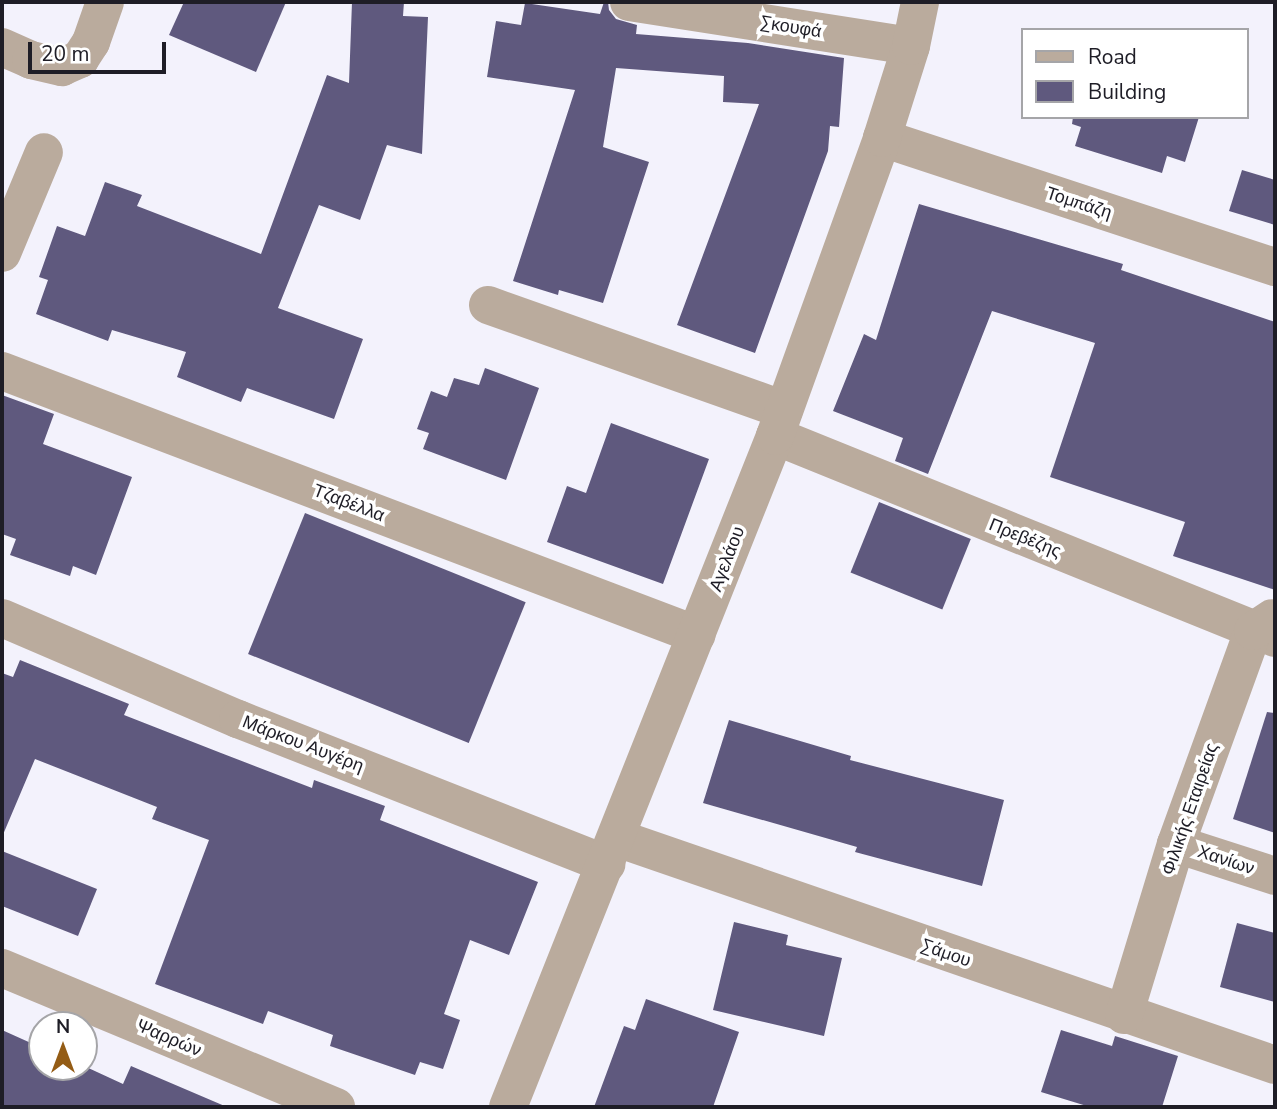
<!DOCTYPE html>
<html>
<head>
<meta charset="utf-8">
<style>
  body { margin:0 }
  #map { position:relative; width:1277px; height:1109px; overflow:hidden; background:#f3f2fc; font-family:"Nunito Sans",sans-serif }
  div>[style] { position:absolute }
  .building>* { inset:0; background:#5f597e; transform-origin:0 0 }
  .minor>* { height:38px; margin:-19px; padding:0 19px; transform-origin:19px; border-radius:19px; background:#baab9d }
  span { translate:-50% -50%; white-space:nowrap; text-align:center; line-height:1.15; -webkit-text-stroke:7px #fff; paint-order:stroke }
  .street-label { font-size:18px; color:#1e1d26 }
  .frame { position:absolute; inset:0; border:4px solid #1e1d26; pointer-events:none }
  .legend { position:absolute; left:1021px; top:28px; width:228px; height:91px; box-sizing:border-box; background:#fff; border:2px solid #a5a5a8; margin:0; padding:9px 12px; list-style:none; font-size:21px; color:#1e1d26 }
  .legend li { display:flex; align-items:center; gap:14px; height:35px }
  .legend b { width:35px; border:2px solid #a5a5a8 }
  .north { position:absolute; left:28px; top:1011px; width:70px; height:70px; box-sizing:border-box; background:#fff; border:2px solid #a5a5a8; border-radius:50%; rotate:0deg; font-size:19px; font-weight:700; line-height:28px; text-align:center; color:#1e1d26 }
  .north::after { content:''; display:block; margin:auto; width:24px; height:32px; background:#945c15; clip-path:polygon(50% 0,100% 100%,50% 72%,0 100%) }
  .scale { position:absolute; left:28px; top:42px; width:138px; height:32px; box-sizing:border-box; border:4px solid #1e1d26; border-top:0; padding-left:9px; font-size:21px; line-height:24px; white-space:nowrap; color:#1e1d26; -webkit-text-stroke:5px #fff; paint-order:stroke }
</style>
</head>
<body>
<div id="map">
  <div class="building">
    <i style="clip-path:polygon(184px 2px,286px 2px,256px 72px,169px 35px)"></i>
    <i style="clip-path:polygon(352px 2px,404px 2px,403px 16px,428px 17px,422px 154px,387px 145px,360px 220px,319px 205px,278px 308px,363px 339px,334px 419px,247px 388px,241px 402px,177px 377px,186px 352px,112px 330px,108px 341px,36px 314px,48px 280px,39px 277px,57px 226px,85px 236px,105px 182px,142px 195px,137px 206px,261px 254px,327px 75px,349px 83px)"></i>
    <i style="clip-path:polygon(604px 2px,608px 2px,609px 10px,616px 19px,637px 25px,636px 34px,748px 43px,844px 58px,839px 127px,830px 126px,828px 151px,755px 353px,677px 325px,759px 104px,723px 102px,724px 76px,616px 68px,603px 147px,649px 162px,603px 303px,559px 290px,558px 295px,513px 281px,575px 90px,487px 77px,496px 21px,521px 25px,525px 3px,600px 14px)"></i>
    <i style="clip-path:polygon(1073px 117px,1199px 117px,1185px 162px,1167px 156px,1162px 173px,1075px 146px,1081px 127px,1072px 124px)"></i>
    <i style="clip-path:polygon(1242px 170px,1275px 180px,1275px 225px,1229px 211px)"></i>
    <i style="clip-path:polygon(919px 204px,1123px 264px,1121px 270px,1275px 322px,1275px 590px,1173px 556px,1185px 522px,1050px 477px,1095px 343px,992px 311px,928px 474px,895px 461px,903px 438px,833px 411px,864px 334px,876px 340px)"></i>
    <i style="clip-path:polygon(485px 368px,539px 388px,506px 480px,423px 449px,429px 433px,417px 429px,431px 391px,447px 397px,454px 378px,479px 385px)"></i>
    <i style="clip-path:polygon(2px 395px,54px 414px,43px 444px,132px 477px,96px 575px,73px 566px,70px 576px,10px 555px,16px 539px,2px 534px)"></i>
    <i style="clip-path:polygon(611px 423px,709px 459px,663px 584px,547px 542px,567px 486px,586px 493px)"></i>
    <i style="left:879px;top:502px;width:99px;height:76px;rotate:22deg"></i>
    <i style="left:305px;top:513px;width:238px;height:152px;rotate:22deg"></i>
    <i style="clip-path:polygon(20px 660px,129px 704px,124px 715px,221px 753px,312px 788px,314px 780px,385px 806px,380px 820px,538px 882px,509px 955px,470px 940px,444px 1014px,460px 1020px,443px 1069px,420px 1062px,415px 1075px,330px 1046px,333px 1035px,268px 1011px,263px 1024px,155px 984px,209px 840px,152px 819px,157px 807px,35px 759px,2px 837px,2px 673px,13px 677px)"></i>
    <i style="clip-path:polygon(1267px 712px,1275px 713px,1275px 833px,1233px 819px)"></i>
    <i style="clip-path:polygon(729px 720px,851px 756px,850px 760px,1004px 800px,982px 886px,855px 852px,857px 847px,703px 803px)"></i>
    <i style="clip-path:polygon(2px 851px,97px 889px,78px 936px,2px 906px)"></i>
    <i style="clip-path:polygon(734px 922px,788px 935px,786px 945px,842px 958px,824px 1036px,713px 1010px)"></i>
    <i style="clip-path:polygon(1237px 923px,1275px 933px,1275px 1002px,1220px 987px)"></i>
    <i style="clip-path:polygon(646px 999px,739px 1032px,713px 1107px,594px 1107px,624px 1026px,635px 1030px)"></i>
    <i style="clip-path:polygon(2px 1030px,42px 1048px,42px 1067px,84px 1066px,123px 1084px,131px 1066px,227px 1107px,2px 1107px)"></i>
    <i style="clip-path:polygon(1061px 1030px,1112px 1046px,1115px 1036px,1178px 1056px,1162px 1107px,1090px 1107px,1041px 1092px)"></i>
  </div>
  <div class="minor">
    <i style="left:629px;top:2px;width:285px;rotate:8.9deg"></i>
    <i style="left:2px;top:47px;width:32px;rotate:24deg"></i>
    <i style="left:31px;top:60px;width:32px;rotate:13deg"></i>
    <i style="left:62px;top:67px;width:20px;rotate:-24deg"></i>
    <i style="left:80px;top:59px;width:20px;rotate:-57deg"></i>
    <i style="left:91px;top:42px;width:42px;rotate:-70.7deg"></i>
    <i style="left:882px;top:138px;width:414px;rotate:18.2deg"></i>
    <i style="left:2px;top:253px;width:109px;rotate:-67.4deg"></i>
    <i style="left:488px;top:305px;width:314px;rotate:19.5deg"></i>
    <i style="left:2px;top:371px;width:743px;rotate:20.8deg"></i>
    <i style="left:775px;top:436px;width:539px;rotate:22deg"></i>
    <i style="left:2px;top:618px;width:257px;rotate:23.2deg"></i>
    <i style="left:238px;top:719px;width:396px;rotate:21.5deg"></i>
    <i style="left:617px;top:838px;width:696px;rotate:19.03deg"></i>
    <i style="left:1176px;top:844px;width:104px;rotate:17.9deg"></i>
    <i style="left:2px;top:968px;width:362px;rotate:22.6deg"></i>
    <i style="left:1124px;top:1015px;width:179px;rotate:-73.1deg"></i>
    <i style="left:1176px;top:844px;width:226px;rotate:-70.1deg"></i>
    <i style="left:1253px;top:631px;width:23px;rotate:-34deg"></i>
    <i style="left:508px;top:1107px;width:722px;rotate:-68.3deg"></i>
    <i style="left:775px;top:436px;width:317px;rotate:-70.2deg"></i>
    <i style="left:882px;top:138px;width:96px;rotate:-72.5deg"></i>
    <i style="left:911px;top:46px;width:45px;rotate:-78.4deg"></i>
  </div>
  <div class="street-label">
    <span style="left:791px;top:27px;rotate:9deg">Σκουφά</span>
    <span style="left:1079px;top:203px;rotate:18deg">Τομπάζη</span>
    <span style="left:349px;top:503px;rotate:21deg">Τζαβέλλα</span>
    <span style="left:1025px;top:538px;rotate:22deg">Πρεβέζης</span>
    <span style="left:727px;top:559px;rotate:-69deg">Αγελάου</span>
    <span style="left:303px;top:744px;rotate:21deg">Μάρκου Αυγέρη</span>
    <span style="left:1190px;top:809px;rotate:-71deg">Φιλικής Εταιρείας</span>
    <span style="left:1226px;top:860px;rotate:18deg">Χανίων</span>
    <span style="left:946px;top:953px;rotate:19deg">Σάμου</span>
    <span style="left:169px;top:1038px;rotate:23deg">Ψαρρών</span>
  </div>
  <div class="frame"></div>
  <ul class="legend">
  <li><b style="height:9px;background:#baab9d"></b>Road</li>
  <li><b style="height:19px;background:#5f597e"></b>Building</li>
  </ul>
  <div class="north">N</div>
  <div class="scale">20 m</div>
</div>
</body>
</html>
